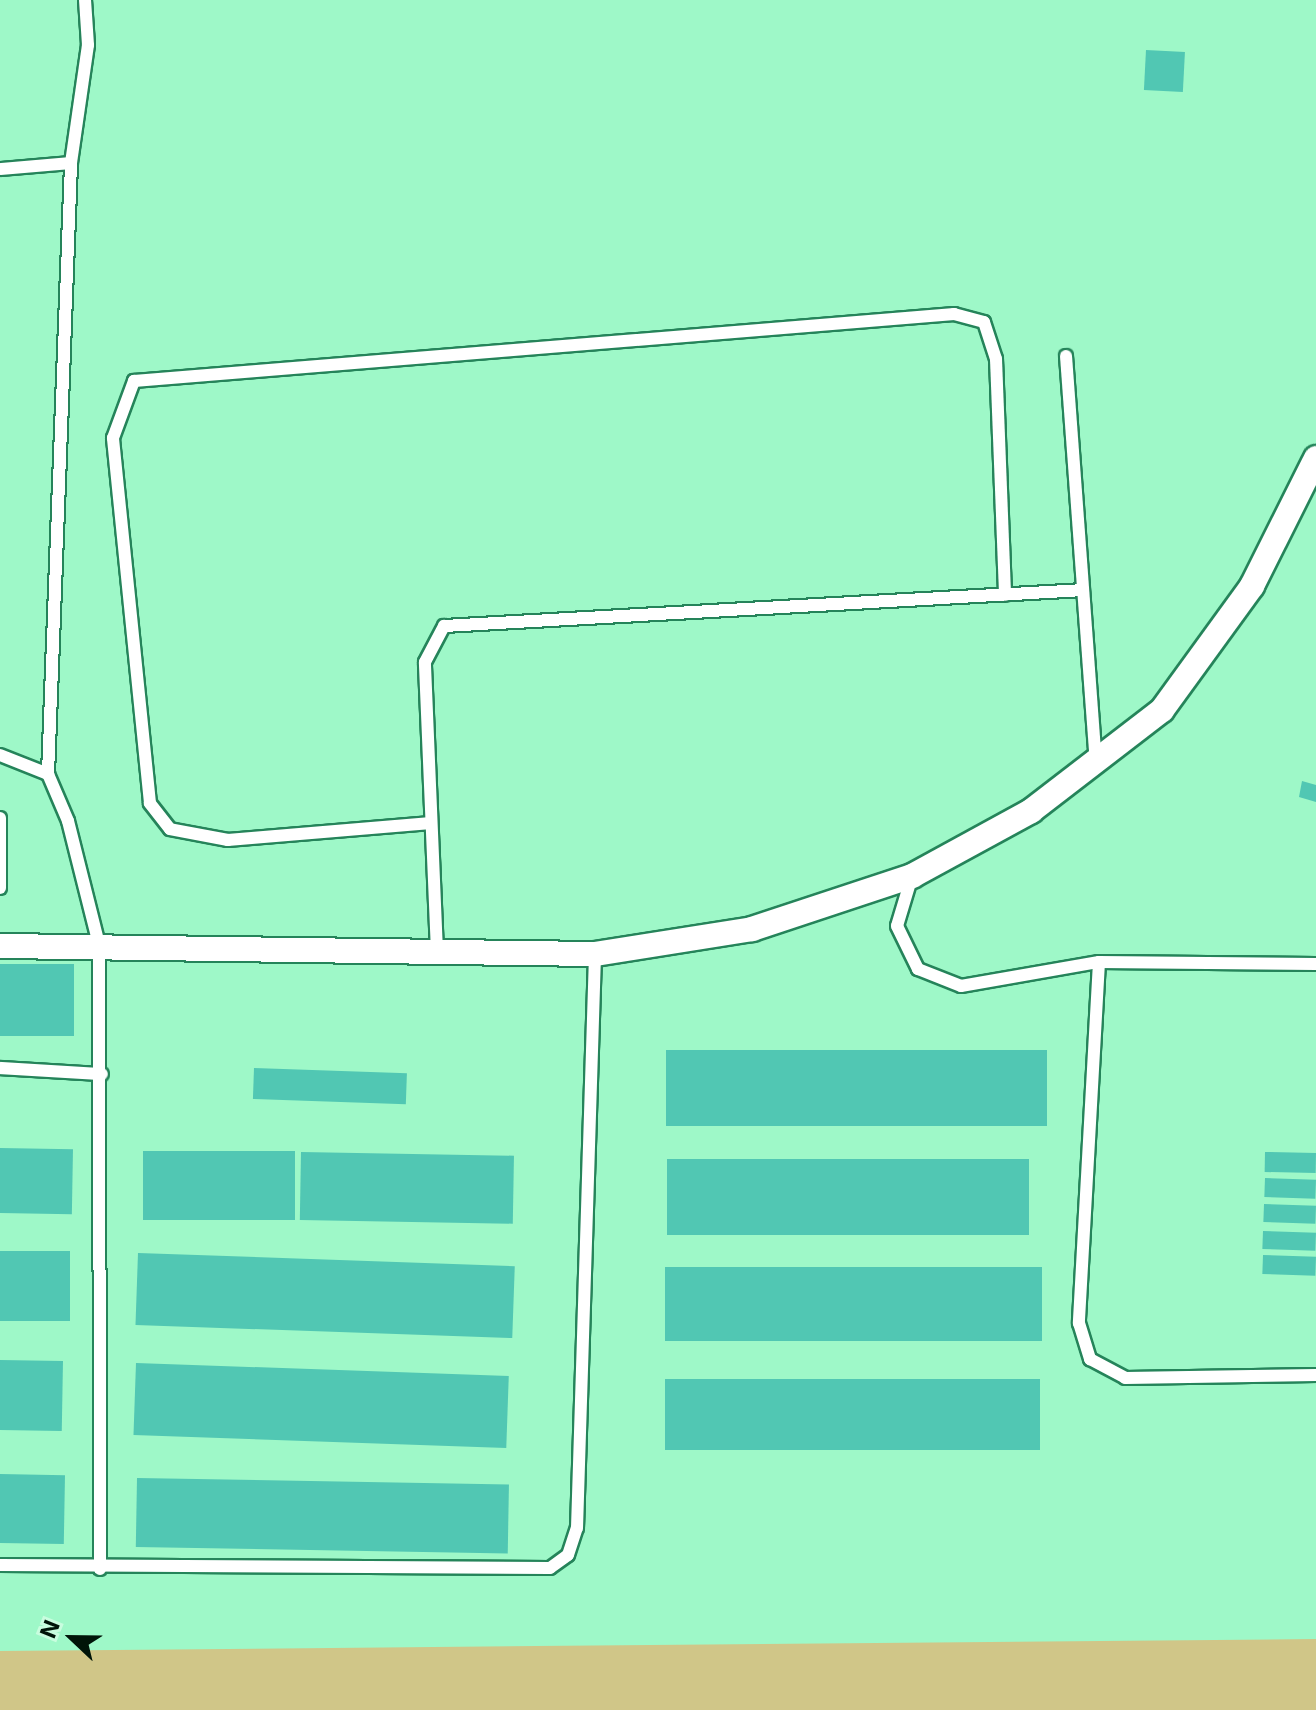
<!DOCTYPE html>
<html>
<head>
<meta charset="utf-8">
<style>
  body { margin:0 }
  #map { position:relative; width:1316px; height:1710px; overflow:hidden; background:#9ef8c8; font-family:Inter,sans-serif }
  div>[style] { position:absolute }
  .green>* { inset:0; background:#d0c688 }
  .building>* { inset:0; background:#51c7b3; transform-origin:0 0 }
  .roads { filter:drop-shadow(2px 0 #25845a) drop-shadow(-2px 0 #25845a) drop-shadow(0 2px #25845a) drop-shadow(0 -2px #25845a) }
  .lane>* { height:12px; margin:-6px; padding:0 6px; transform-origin:6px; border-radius:6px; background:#fff }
  .street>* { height:24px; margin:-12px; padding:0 12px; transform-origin:12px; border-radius:12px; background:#fff }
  span { translate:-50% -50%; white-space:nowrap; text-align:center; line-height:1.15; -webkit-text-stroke:6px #c9fddf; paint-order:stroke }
  .north { position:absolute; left:32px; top:1598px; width:80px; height:80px; -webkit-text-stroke:6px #c9fddf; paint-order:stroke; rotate:292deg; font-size:22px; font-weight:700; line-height:32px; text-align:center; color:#001408 }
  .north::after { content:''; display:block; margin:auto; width:28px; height:36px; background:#001408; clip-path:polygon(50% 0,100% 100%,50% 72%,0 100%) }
</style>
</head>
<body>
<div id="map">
  <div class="green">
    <i style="clip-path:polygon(1316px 1639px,1316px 1710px,0 1710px,0 1651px)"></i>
  </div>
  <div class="building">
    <i style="left:1146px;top:50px;width:39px;height:40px;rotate:3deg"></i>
    <i style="clip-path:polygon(1302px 781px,1316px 785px,1316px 802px,1299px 797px)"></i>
    <i style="left:0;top:964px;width:74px;height:72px"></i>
    <i style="left:666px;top:1050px;width:381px;height:76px"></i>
    <i style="left:254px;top:1068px;width:153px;height:31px;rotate:2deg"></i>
    <i style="left:0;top:1148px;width:73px;height:65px;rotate:1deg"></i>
    <i style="left:143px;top:1151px;width:152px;height:69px"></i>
    <i style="left:301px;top:1152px;width:213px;height:68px;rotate:1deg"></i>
    <i style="left:1265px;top:1152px;width:51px;height:20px;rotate:1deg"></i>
    <i style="left:667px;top:1159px;width:362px;height:76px"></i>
    <i style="left:1265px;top:1178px;width:51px;height:19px;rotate:2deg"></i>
    <i style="left:1264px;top:1204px;width:52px;height:18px;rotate:2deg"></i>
    <i style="left:1263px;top:1231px;width:53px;height:18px;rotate:2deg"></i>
    <i style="left:0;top:1251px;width:70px;height:70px"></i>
    <i style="left:138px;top:1253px;width:377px;height:72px;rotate:2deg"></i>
    <i style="left:1263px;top:1255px;width:53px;height:19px;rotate:2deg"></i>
    <i style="left:665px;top:1267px;width:377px;height:74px"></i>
    <i style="left:0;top:1360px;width:63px;height:70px;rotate:1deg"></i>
    <i style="left:136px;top:1363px;width:373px;height:72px;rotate:2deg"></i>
    <i style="left:665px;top:1379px;width:375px;height:71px"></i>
    <i style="left:0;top:1474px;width:65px;height:69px;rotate:1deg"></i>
    <i style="left:137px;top:1478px;width:372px;height:69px;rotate:1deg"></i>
  </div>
  <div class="roads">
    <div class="lane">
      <i style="left:0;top:169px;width:71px;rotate:-4.8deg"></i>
      <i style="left:1066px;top:356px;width:407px;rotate:85.8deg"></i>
      <i style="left:0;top:755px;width:52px;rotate:21.6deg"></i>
      <i style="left:48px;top:774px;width:51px;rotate:66.9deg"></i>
      <i style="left:68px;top:821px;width:127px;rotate:75.9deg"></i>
      <i style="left:99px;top:944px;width:625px;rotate:89.91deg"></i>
      <i style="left:48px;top:774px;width:611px;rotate:-87.84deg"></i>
      <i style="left:71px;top:163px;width:119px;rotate:-81.8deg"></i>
      <i style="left:88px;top:45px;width:45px;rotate:-93.8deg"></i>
      <i style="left:0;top:818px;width:70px;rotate:90deg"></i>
      <i style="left:431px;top:823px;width:204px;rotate:175.2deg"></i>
      <i style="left:228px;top:840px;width:59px;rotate:-169.3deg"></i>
      <i style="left:170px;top:829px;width:33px;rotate:-128deg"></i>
      <i style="left:150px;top:803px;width:367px;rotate:-95.8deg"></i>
      <i style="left:113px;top:438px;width:61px;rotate:-69.8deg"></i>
      <i style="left:134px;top:381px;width:823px;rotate:-4.67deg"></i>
      <i style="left:954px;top:314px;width:31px;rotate:15deg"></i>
      <i style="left:984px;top:322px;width:39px;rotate:72deg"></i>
      <i style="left:996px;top:359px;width:236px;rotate:87.8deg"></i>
      <i style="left:912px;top:876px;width:52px;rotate:106.7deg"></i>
      <i style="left:897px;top:926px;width:48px;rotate:64deg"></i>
      <i style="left:918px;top:969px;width:46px;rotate:21.6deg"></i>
      <i style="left:961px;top:986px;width:140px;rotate:-9.9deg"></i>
      <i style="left:1099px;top:962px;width:217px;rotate:0.5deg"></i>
      <i style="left:437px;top:952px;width:290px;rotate:-92.4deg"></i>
      <i style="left:425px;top:662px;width:41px;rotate:-62.2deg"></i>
      <i style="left:444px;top:626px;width:640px;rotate:-3.22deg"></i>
      <i style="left:1099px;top:962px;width:362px;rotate:93.2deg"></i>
      <i style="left:1079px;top:1323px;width:38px;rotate:73deg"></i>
      <i style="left:1090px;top:1359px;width:40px;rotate:28deg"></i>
      <i style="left:1125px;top:1378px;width:191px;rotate:-0.9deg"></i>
      <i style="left:0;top:1068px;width:102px;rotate:3.4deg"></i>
      <i style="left:0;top:1565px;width:550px;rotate:0.31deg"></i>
      <i style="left:550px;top:1568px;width:22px;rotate:-36deg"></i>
      <i style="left:568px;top:1555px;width:28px;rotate:-72deg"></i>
      <i style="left:577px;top:1528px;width:574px;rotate:-88.2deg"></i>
    </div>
    <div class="street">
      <i style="left:0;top:946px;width:595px;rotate:0.77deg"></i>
      <i style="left:595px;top:954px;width:159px;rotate:-9deg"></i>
      <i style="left:752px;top:929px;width:169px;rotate:-18.3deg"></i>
      <i style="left:912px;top:876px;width:136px;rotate:-28.6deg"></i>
      <i style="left:1031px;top:811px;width:165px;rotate:-37.6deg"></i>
      <i style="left:1162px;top:710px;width:153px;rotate:-54deg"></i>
      <i style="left:1252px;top:586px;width:143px;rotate:-63.4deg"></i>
    </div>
  </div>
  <div class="north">N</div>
</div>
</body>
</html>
